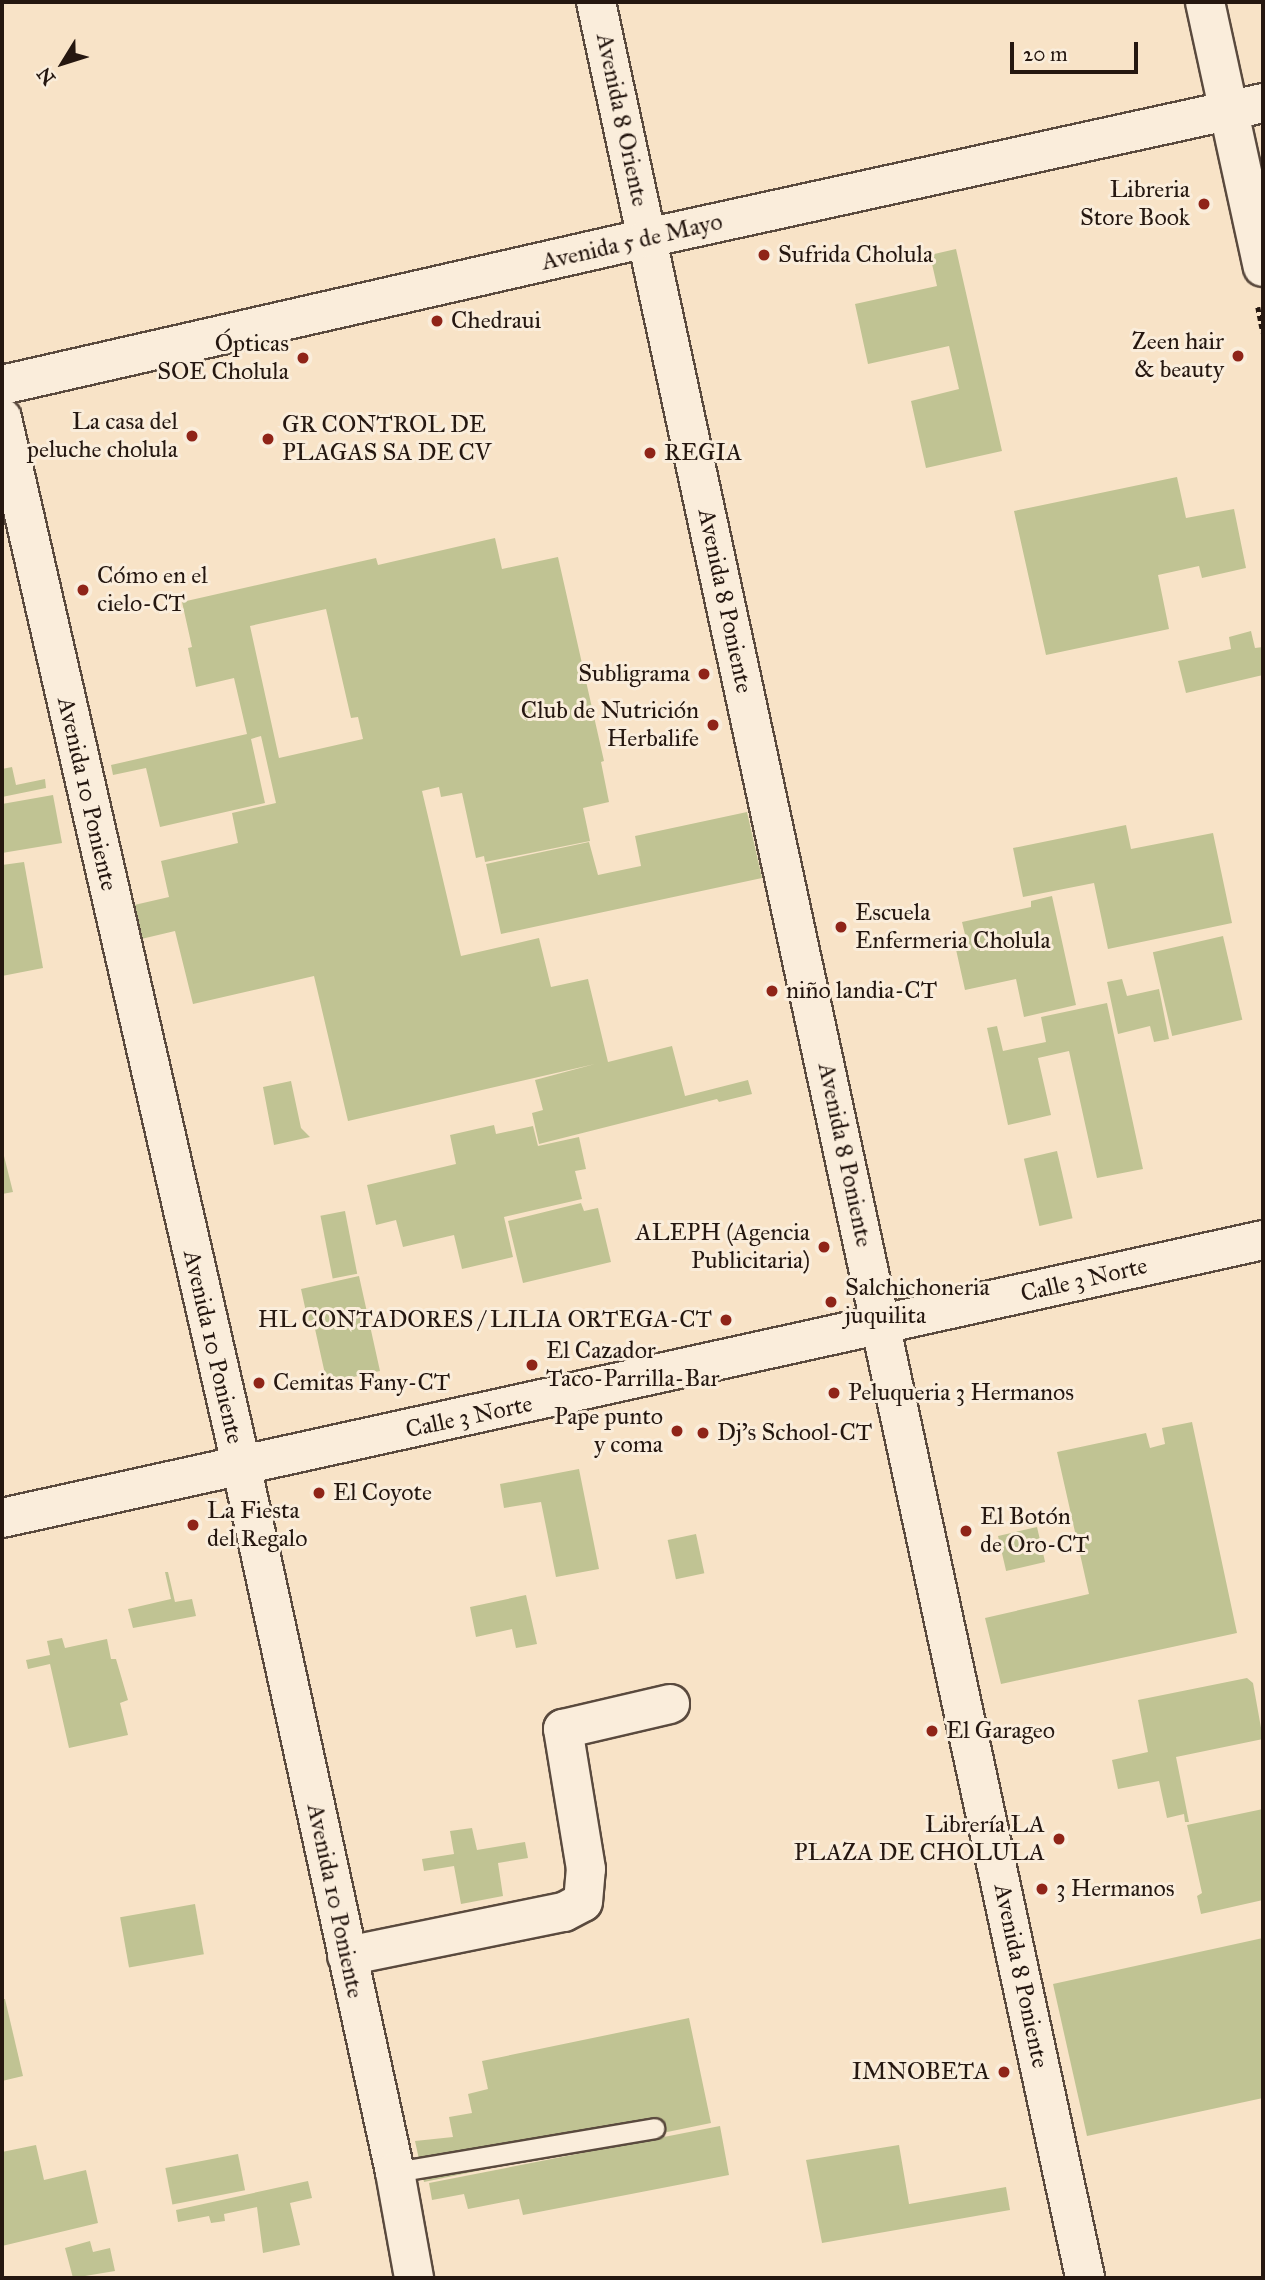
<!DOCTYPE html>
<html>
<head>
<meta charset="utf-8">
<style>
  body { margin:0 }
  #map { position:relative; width:1265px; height:2280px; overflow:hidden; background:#f8e3c7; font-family:"IM FELL Great Primer",serif }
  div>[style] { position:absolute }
  .green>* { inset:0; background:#c0c393; transform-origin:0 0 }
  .path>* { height:4.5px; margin-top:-2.25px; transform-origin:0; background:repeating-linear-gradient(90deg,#251710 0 5px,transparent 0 8.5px) }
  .roads { filter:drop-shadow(2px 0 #5a4a3e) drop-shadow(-2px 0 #5a4a3e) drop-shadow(0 2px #5a4a3e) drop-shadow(0 -2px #5a4a3e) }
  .service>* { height:19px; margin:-9.5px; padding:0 9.5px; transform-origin:9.5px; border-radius:9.5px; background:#faeddb }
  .minor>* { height:38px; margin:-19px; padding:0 19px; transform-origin:19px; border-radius:19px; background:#faeddb }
  .tertiary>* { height:38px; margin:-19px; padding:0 19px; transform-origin:19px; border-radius:19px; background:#faeddb }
  .dots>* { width:19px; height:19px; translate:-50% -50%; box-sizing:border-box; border:4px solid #faeddb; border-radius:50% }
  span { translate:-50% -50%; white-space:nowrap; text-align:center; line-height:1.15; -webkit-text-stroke:6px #faeddb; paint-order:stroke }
  .street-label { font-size:24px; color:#251710 }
  .poi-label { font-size:24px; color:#251710 }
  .right { translate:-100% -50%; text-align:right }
  .left { translate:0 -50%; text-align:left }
  .frame { position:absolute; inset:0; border:4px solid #251710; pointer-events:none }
  .north { position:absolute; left:28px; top:28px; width:70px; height:70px; -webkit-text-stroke:5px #faeddb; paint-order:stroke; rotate:232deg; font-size:19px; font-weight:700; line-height:28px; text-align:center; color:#251710 }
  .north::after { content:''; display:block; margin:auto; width:24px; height:32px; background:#251710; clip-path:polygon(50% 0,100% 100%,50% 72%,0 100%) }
  .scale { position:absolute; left:1010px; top:42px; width:128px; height:32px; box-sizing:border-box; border:4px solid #251710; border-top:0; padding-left:9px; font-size:21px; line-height:24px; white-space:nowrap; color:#251710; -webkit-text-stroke:5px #faeddb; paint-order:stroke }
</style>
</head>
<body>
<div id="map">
  <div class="green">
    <i style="clip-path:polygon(956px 249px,1002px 451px,926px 468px,911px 401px,959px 389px,949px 346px,868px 364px,855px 304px,937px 286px,930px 255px)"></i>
    <i style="clip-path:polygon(1177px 477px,1186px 518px,1234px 509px,1246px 568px,1202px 578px,1199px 566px,1158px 575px,1169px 629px,1046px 655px,1014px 511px)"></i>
    <i style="clip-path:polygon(evenodd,495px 538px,502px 569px,558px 557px,604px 761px,601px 762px,609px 802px,583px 808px,590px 841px,485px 862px,484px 856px,476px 858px,462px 793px,441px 797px,439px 787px,422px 791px,461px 956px,539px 938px,551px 987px,588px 979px,608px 1062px,672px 1046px,685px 1096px,748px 1080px,752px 1094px,719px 1102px,717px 1099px,539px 1144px,532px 1113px,543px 1110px,535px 1080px,595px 1064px,348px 1121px,314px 976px,193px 1004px,175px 931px,137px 940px,130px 906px,169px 897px,161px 861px,238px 843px,232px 813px,276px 803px,261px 736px,251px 739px,265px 803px,160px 827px,146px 768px,113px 775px,111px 765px,247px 734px,234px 678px,196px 687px,188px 648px,192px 647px,182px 602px,376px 558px,378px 565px,495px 538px,326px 609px,351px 718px,358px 717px,363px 739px,279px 758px,250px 626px,326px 609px)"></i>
    <i style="clip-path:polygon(1251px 631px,1255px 648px,1263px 647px,1263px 675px,1186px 693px,1178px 661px,1231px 649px,1229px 637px)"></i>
    <i style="clip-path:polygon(12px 767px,16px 785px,45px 779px,46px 788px,2px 797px,2px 769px)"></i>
    <i style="clip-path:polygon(53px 795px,62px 843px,2px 853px,2px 804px)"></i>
    <i style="clip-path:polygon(747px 812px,762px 878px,501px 934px,486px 864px,589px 842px,598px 875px,641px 866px,635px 836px)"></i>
    <i style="clip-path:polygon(1126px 825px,1131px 849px,1213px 833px,1232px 923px,1108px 949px,1094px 883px,1023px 897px,1013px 848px)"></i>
    <i style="clip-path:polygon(24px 862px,43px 968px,2px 976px,2px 865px)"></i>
    <i style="clip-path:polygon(1052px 896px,1076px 1005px,1024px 1017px,1016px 979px,965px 990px,955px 945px,967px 943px,962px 922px,1031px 907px,1031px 901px)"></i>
    <i style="left:1223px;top:936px;width:86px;height:72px;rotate:77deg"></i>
    <i style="clip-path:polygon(1122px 979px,1127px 996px,1159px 989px,1169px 1039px,1154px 1042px,1150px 1026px,1118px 1034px,1107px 982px)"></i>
    <i style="clip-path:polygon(1107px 1003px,1143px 1169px,1097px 1178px,1069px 1051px,1038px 1058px,1051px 1115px,1008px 1125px,987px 1028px,997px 1026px,1003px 1051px,1046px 1042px,1041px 1017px)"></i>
    <i style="clip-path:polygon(291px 1081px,301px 1128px,310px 1137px,274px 1145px,263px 1087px)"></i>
    <i style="clip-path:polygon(494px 1125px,496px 1134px,533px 1126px,538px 1146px,579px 1137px,586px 1169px,575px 1171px,582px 1199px,504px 1217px,513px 1257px,462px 1269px,454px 1235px,403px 1247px,396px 1220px,376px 1225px,367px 1185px,456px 1164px,450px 1135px)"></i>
    <i style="clip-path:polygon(2px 1148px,13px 1192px,2px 1194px)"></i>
    <i style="left:1057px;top:1151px;width:69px;height:34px;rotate:77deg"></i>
    <i style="clip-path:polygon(581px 1203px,584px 1211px,598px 1208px,611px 1262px,523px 1283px,508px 1221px)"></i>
    <i style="left:345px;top:1211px;width:64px;height:25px;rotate:79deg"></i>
    <i style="clip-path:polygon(359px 1276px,380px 1371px,327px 1383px,313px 1320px,308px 1321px,301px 1289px)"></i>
    <i style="clip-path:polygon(1192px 1422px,1237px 1633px,1001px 1684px,985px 1618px,1089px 1594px,1057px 1452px,1146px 1433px,1150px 1448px,1165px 1444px,1162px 1428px)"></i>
    <i style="clip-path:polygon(579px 1469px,599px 1569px,556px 1577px,541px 1502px,504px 1508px,500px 1484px)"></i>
    <i style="left:1037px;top:1527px;width:36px;height:40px;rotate:77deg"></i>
    <i style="left:696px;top:1534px;width:40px;height:29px;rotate:78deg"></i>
    <i style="clip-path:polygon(165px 1572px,168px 1572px,175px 1602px,192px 1599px,196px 1616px,133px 1628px,128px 1609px,171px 1599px)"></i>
    <i style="clip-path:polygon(526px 1595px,537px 1644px,516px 1648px,512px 1629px,476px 1637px,470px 1607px)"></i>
    <i style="clip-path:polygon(62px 1638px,65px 1648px,107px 1639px,111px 1659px,116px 1659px,128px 1700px,120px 1703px,128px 1735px,69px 1748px,50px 1664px,28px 1669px,26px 1660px,50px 1655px,47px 1641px)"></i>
    <i style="clip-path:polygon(1247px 1678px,1253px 1683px,1263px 1739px,1176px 1757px,1189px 1822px,1185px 1822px,1184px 1814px,1167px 1818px,1159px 1781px,1118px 1789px,1112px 1760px,1148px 1752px,1138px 1700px)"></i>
    <i style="clip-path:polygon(1263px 1809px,1263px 1900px,1201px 1914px,1197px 1896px,1202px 1893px,1187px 1825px)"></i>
    <i style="clip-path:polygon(472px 1828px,477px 1850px,525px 1842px,528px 1858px,498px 1863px,503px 1896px,461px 1904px,454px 1866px,424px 1871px,422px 1859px,454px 1854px,450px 1831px)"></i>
    <i style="left:195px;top:1904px;width:51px;height:76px;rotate:80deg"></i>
    <i style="clip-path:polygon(1263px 1938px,1263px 2098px,1087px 2136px,1053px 1984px)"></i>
    <i style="clip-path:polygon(2px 1999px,5px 1999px,23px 2076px,2px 2081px)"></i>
    <i style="clip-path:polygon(689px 2018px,711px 2123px,424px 2182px,415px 2141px,453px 2137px,449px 2117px,472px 2113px,468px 2094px,488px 2089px,482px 2061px)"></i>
    <i style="clip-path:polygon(720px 2126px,729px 2175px,523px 2215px,519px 2199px,468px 2209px,464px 2194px,432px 2200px,429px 2183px)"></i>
    <i style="clip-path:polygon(36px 2145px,44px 2180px,86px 2170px,98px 2223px,2px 2246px,2px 2152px)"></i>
    <i style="clip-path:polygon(899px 2145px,909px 2204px,1006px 2187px,1010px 2210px,822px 2243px,806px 2160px)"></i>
    <i style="left:238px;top:2154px;width:37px;height:74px;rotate:79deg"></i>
    <i style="clip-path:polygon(308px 2181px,312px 2198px,290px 2203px,300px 2245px,263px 2253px,257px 2207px,224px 2214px,225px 2221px,211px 2223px,209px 2216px,178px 2222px,176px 2210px)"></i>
    <i style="clip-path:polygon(90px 2241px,93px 2252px,110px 2248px,115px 2271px,73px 2278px,65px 2248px)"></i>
  </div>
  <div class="path">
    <i style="left:1258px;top:307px;width:26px;rotate:79deg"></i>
  </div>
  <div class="roads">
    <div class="service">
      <i style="left:395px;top:2172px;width:263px;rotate:-9.6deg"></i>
    </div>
    <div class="minor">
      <i style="left:596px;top:2px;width:2328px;rotate:77.87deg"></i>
      <i style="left:1205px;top:2px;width:271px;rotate:77.7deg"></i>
      <i style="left:2px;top:418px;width:1060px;rotate:77.13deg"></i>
      <i style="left:238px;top:1451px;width:738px;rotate:77.72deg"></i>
      <i style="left:395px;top:2172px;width:108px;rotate:79.8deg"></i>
      <i style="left:2px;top:1518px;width:1291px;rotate:-12.43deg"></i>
      <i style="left:347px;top:1956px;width:221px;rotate:-11.5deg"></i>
      <i style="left:564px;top:1912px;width:21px;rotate:-28deg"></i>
      <i style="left:583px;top:1902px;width:33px;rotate:-85deg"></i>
      <i style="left:586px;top:1869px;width:142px;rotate:-99.3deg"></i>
      <i style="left:563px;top:1729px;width:110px;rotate:-13.2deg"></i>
    </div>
    <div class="tertiary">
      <i style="left:2px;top:385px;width:662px;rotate:-12.84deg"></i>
      <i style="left:647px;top:238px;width:631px;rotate:-12.36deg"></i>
    </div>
  </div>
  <div class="dots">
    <i style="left:1204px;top:204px;background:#8f2418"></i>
    <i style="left:764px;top:255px;background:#8f2418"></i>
    <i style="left:437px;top:321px;background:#8f2418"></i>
    <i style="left:1238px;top:356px;background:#8f2418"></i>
    <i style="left:303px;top:358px;background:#8f2418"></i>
    <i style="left:192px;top:436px;background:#8f2418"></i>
    <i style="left:268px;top:439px;background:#8f2418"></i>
    <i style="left:650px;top:453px;background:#8f2418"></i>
    <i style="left:83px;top:590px;background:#8f2418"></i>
    <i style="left:704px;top:674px;background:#8f2418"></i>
    <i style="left:713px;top:725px;background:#8f2418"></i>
    <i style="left:841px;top:927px;background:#8f2418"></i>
    <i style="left:772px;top:991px;background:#8f2418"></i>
    <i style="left:824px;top:1247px;background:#8f2418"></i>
    <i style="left:831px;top:1302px;background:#8f2418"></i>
    <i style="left:726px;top:1320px;background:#8f2418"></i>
    <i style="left:532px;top:1365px;background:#8f2418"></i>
    <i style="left:259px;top:1383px;background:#8f2418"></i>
    <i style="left:834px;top:1393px;background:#8f2418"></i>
    <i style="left:677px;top:1431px;background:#8f2418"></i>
    <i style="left:703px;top:1433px;background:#8f2418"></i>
    <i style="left:319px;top:1493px;background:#8f2418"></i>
    <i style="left:193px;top:1525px;background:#8f2418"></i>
    <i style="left:966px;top:1531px;background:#8f2418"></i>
    <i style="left:932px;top:1731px;background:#8f2418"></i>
    <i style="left:1059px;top:1839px;background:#8f2418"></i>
    <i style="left:1042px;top:1889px;background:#8f2418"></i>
    <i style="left:1004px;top:2072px;background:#8f2418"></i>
  </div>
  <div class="street-label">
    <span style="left:622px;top:120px;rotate:78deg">Avenida 8 Oriente</span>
    <span style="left:632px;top:242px;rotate:-13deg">Avenida 5 de Mayo</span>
    <span style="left:725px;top:601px;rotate:78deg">Avenida 8 Poniente</span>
    <span style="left:87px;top:794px;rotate:77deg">Avenida 10 Poniente</span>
    <span style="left:845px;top:1155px;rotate:78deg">Avenida 8 Poniente</span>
    <span style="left:1084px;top:1280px;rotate:-13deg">Calle 3 Norte</span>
    <span style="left:213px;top:1347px;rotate:77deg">Avenida 10 Poniente</span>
    <span style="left:469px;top:1417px;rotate:-12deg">Calle 3 Norte</span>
    <span style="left:335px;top:1901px;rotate:78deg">Avenida 10 Poniente</span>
    <span style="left:1021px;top:1976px;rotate:78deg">Avenida 8 Poniente</span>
  </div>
  <div class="poi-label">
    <span class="right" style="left:1190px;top:204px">Libreria<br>Store Book</span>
    <span class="left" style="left:778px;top:255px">Sufrida Cholula</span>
    <span class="left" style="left:451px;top:321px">Chedraui</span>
    <span class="right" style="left:1224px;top:356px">Zeen hair<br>&amp; beauty</span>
    <span class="right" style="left:289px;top:358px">Ópticas<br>SOE Cholula</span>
    <span class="right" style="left:178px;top:436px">La casa del<br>peluche cholula</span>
    <span class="left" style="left:282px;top:439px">GR CONTROL DE<br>PLAGAS SA DE CV</span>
    <span class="left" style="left:664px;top:453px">REGIA</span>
    <span class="left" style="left:97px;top:590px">Cómo en el<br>cielo-CT</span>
    <span class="right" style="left:690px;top:674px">Subligrama</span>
    <span class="right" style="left:699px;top:725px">Club de Nutrición<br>Herbalife</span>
    <span class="left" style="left:855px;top:927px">Escuela<br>Enfermeria Cholula</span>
    <span class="left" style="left:786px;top:991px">niño landia-CT</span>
    <span class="right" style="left:810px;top:1247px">ALEPH (Agencia<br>Publicitaria)</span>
    <span class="left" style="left:845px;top:1302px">Salchichoneria<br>juquilita</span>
    <span class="right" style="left:712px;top:1320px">HL CONTADORES / LILIA ORTEGA-CT</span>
    <span class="left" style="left:546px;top:1365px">El Cazador<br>Taco-Parrilla-Bar</span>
    <span class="left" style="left:273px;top:1383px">Cemitas Fany-CT</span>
    <span class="left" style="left:848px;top:1393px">Peluqueria 3 Hermanos</span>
    <span class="right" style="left:663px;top:1431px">Pape punto<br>y coma</span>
    <span class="left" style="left:717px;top:1433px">Dj's School-CT</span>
    <span class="left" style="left:333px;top:1493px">El Coyote</span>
    <span class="left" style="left:207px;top:1525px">La Fiesta<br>del Regalo</span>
    <span class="left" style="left:980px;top:1531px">El Botón<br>de Oro-CT</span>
    <span class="left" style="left:946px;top:1731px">El Garageo</span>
    <span class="right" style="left:1045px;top:1839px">Librería LA<br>PLAZA DE CHOLULA</span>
    <span class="left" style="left:1056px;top:1889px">3 Hermanos</span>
    <span class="right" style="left:990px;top:2072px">IMNOBETA</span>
  </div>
  <div class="frame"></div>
  <div class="north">N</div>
  <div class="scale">20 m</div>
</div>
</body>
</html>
